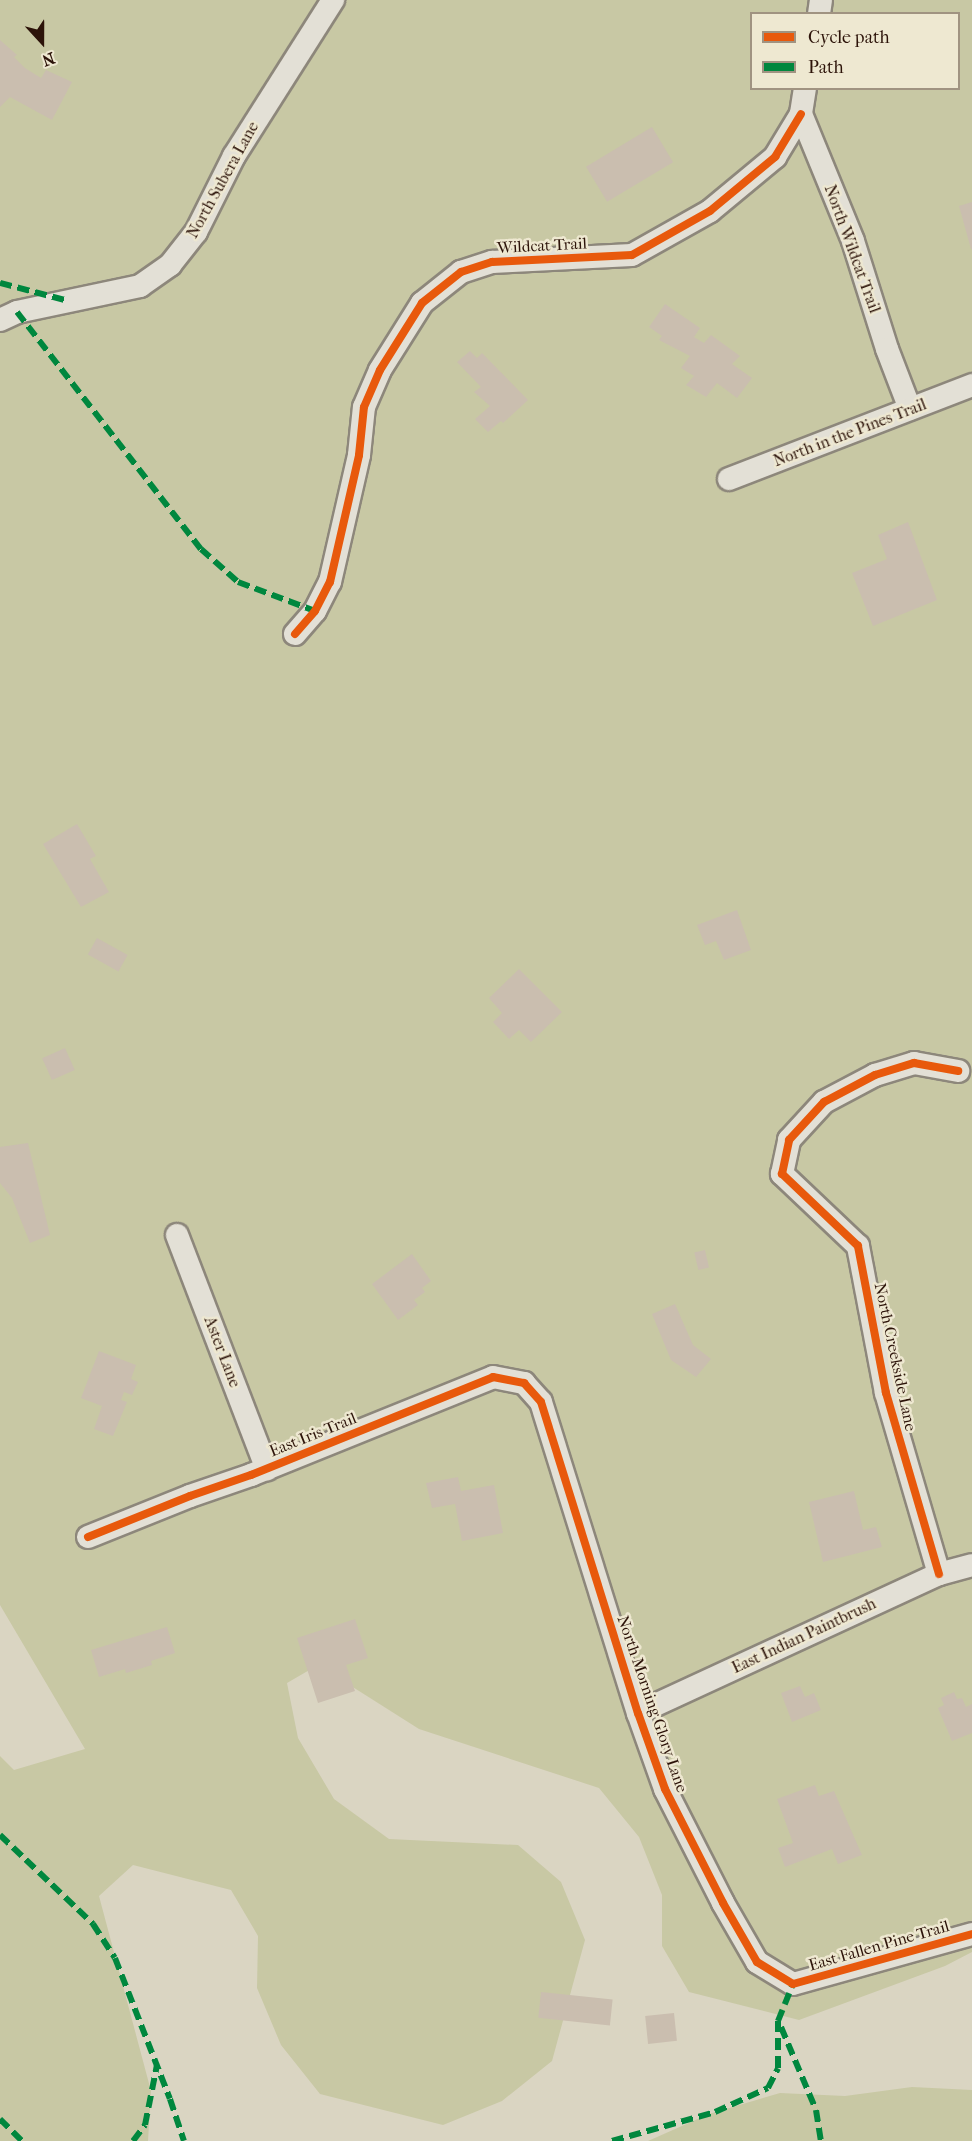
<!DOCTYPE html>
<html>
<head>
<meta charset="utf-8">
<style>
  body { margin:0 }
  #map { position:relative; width:972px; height:2141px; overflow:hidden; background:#dad5c2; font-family:"IM FELL French Canon",serif }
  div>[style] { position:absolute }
  .green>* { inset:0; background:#c8c8a4 }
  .building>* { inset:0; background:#cabeaf; transform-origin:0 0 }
  .roads { filter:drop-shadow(2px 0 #8d877b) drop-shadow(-2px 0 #8d877b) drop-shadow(0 2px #8d877b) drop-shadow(0 -2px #8d877b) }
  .street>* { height:22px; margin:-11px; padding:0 11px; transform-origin:11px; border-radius:11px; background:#e3e0d6 }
  .quiet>* { height:6px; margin-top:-3px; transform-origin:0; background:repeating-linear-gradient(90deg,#00873e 0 12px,transparent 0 18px) }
  .cycleway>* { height:8px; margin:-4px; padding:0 4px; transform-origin:4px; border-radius:4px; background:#e8590c }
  span { translate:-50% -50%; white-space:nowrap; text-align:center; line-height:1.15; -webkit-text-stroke:5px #eee8d1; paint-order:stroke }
  .street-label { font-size:16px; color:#2c1309 }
  .legend { position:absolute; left:750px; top:12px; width:210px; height:78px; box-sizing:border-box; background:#eee8d1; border:2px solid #a09381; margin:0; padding:8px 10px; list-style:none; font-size:18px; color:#2c1309 }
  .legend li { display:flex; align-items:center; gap:12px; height:30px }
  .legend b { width:30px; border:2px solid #a09381 }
  .north { position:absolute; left:12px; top:12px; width:60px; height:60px; -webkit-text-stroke:4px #eee8d1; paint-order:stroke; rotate:159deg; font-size:16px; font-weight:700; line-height:24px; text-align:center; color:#2c1309 }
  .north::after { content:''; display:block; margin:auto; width:21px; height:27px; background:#2c1309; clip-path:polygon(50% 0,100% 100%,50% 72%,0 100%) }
</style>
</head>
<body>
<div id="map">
  <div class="green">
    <i style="clip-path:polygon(evenodd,0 0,972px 0,972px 1952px,945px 1966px,799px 2020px,689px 1992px,662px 1946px,662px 1895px,639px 1837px,599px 1788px,419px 1729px,318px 1665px,287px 1683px,298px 1738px,334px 1799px,389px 1839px,518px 1845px,561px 1882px,585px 1940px,552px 2061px,502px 2101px,443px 2125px,320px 2094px,281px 2045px,257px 1988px,258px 1936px,231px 1890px,133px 1865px,99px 1896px,151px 2091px,148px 2141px,0 2141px,0 1756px,14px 1770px,85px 1749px,0 1605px,0 0,752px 14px,958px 14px,958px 88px,752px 88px,752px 14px)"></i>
    <i style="clip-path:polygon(912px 2087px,972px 2090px,972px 2141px,648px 2141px,709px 2114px,780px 2093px,845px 2096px)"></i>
  </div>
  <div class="building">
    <i style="clip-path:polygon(0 40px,17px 55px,14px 57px,25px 68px,41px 78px,46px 70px,72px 82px,52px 120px,10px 97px,0 107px)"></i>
    <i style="left:652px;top:127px;width:41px;height:77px;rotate:59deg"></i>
    <i style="clip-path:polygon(972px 202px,972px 249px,971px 249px,959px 206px)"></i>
    <i style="clip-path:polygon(665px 304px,700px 328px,694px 337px,704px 343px,711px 335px,740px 356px,732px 364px,752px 378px,737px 398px,717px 383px,706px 397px,686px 385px,694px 376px,681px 368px,690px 356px,659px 340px,662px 336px,649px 327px)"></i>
    <i style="clip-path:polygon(470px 351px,477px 358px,482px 353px,528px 400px,503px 423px,501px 421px,488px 432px,475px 419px,490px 406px,474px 392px,481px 387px,457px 362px)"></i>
    <i style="clip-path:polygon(908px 522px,937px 600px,873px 626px,852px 573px,887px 559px,878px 535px)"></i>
    <i style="clip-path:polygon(77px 824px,96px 856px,90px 859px,109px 892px,81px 907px,43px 844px)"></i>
    <i style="clip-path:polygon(737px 910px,751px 950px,724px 960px,716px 941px,705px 945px,697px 925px)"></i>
    <i style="left:97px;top:938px;width:35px;height:19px;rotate:29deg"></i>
    <i style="clip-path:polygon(519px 969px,562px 1012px,531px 1042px,519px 1030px,509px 1039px,493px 1022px,502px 1013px,489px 998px)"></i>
    <i style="left:65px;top:1048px;width:24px;height:25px;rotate:66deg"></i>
    <i style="clip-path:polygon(28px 1143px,50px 1235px,30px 1243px,12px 1198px,0 1183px,0 1147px)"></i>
    <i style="left:705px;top:1250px;width:18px;height:11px;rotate:77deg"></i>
    <i style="clip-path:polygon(412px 1254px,431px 1281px,422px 1288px,425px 1292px,414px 1300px,418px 1305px,398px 1320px,372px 1284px)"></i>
    <i style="clip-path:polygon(675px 1304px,693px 1345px,711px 1359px,696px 1377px,671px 1360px,652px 1314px)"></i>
    <i style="clip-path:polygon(99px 1351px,136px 1365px,131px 1379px,138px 1382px,132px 1395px,124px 1392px,121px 1400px,127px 1402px,113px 1436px,94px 1429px,102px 1406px,81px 1398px)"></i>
    <i style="clip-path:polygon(458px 1477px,461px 1491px,494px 1485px,503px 1533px,462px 1541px,455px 1504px,432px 1508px,426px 1483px)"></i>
    <i style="clip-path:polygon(854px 1491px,863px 1530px,876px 1527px,882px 1547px,823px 1562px,809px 1502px)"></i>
    <i style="clip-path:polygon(355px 1619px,368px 1658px,346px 1665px,355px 1691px,318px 1703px,297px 1638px)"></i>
    <i style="clip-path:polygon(167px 1627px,175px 1653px,151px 1661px,152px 1665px,126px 1673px,125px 1669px,99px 1677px,91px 1650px)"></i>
    <i style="clip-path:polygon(800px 1686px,805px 1697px,814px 1693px,821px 1710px,792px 1722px,781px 1693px)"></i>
    <i style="clip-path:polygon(954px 1692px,957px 1699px,962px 1698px,966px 1707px,972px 1704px,972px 1733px,952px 1741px,938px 1708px,944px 1705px,941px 1698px)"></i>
    <i style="clip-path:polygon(815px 1785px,819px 1796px,834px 1791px,862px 1855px,838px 1864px,832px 1849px,785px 1867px,778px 1848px,793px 1843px,777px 1799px)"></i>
    <i style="left:541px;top:1992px;width:72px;height:26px;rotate:6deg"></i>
    <i style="left:674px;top:2013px;width:28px;height:29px;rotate:84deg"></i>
  </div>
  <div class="roads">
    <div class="street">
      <i style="left:819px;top:14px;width:14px;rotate:-82deg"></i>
      <i style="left:805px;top:88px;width:26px;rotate:99deg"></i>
      <i style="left:801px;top:114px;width:137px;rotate:67.7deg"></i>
      <i style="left:853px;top:241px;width:113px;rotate:72.5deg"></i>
      <i style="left:887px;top:349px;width:64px;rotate:69deg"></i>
      <i style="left:0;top:320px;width:19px;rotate:-25deg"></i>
      <i style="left:17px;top:312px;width:126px;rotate:-11.9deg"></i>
      <i style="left:140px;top:286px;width:37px;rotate:-35deg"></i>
      <i style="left:170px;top:265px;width:42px;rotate:-51.8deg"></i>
      <i style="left:196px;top:232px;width:85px;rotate:-63.4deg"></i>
      <i style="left:234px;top:156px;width:185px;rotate:-57.6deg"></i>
      <i style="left:729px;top:479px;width:261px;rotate:-21.1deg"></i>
      <i style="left:295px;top:634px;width:30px;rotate:-49deg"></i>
      <i style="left:315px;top:611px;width:33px;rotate:-63deg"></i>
      <i style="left:330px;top:582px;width:130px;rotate:-77.1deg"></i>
      <i style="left:359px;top:455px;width:48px;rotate:-84.1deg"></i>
      <i style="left:364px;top:407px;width:40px;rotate:-66.6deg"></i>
      <i style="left:380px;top:370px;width:79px;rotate:-57.9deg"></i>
      <i style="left:422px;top:303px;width:50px;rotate:-38.5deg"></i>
      <i style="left:461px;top:272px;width:33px;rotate:-18deg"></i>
      <i style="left:492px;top:262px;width:140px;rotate:-2.9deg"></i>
      <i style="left:632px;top:255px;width:90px;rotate:-29.4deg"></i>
      <i style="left:710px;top:211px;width:85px;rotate:-39.7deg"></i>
      <i style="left:775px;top:157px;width:50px;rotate:-58.8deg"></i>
      <i style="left:177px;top:1235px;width:251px;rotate:69deg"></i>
      <i style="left:88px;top:1537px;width:110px;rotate:-21.9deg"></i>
      <i style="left:190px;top:1496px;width:65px;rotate:-19deg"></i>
      <i style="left:251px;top:1475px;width:261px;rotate:-22deg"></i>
      <i style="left:493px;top:1377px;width:32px;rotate:11deg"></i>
      <i style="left:524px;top:1383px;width:25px;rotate:48deg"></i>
      <i style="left:541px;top:1402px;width:326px;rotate:72.7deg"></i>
      <i style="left:638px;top:1713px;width:81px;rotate:70.4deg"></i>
      <i style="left:665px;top:1789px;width:128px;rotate:63deg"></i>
      <i style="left:723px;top:1903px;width:68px;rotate:60deg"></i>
      <i style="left:757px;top:1962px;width:42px;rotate:31.4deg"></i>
      <i style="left:793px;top:1984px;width:186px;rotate:-15.6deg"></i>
      <i style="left:939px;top:1574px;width:189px;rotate:-106.3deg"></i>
      <i style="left:886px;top:1393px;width:150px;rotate:-100.8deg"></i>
      <i style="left:858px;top:1246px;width:105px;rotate:-136.5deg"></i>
      <i style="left:782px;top:1174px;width:35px;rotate:-78deg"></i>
      <i style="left:789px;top:1140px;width:52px;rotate:-47.4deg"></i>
      <i style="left:824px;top:1102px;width:58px;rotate:-27.9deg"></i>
      <i style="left:875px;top:1075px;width:41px;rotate:-17.1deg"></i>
      <i style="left:914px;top:1063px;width:45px;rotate:10.3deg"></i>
      <i style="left:638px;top:1713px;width:332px;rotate:-24.8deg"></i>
      <i style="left:939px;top:1574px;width:34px;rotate:-15deg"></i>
    </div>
  </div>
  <div class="quiet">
    <i style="left:0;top:283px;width:67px;rotate:14.7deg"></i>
    <i style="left:17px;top:312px;width:300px;rotate:52.2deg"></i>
    <i style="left:201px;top:549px;width:50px;rotate:41.7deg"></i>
    <i style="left:238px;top:582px;width:82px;rotate:20.6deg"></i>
    <i style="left:0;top:1835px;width:129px;rotate:43.7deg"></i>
    <i style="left:93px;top:1924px;width:40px;rotate:57.1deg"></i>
    <i style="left:115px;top:1958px;width:151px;rotate:68.7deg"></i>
    <i style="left:170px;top:2099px;width:44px;rotate:71.6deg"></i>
    <i style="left:781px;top:2027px;width:90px;rotate:67.1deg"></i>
    <i style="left:816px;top:2110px;width:31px;rotate:81deg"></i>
    <i style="left:0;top:2119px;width:31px;rotate:45deg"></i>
    <i style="left:133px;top:2141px;width:20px;rotate:-53deg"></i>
    <i style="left:145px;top:2125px;width:61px;rotate:-78.7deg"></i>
    <i style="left:612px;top:2141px;width:107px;rotate:-15.7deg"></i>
    <i style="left:715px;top:2112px;width:58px;rotate:-24.4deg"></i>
    <i style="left:768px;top:2088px;width:22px;rotate:-63deg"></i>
    <i style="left:778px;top:2068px;width:47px;rotate:-90deg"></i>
    <i style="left:778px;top:2021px;width:40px;rotate:-68deg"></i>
  </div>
  <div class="cycleway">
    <i style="left:295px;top:634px;width:30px;rotate:-49deg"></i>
    <i style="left:315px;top:611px;width:33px;rotate:-63deg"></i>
    <i style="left:330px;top:582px;width:130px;rotate:-77.1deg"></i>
    <i style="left:359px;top:455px;width:48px;rotate:-84.1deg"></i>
    <i style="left:364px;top:407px;width:40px;rotate:-66.6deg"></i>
    <i style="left:380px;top:370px;width:79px;rotate:-57.9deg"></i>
    <i style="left:422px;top:303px;width:50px;rotate:-38.5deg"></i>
    <i style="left:461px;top:272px;width:33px;rotate:-18deg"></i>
    <i style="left:492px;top:262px;width:140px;rotate:-2.9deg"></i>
    <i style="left:632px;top:255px;width:90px;rotate:-29.4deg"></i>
    <i style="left:710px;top:211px;width:85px;rotate:-39.7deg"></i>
    <i style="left:775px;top:157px;width:50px;rotate:-58.8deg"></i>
    <i style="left:88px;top:1537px;width:110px;rotate:-21.9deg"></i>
    <i style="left:190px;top:1496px;width:65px;rotate:-19deg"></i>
    <i style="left:251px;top:1475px;width:261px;rotate:-22deg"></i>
    <i style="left:493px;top:1377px;width:32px;rotate:11deg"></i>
    <i style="left:524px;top:1383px;width:25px;rotate:48deg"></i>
    <i style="left:541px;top:1402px;width:326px;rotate:72.7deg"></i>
    <i style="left:638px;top:1713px;width:81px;rotate:70.4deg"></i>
    <i style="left:665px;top:1789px;width:128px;rotate:63deg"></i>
    <i style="left:723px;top:1903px;width:68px;rotate:60deg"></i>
    <i style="left:757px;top:1962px;width:42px;rotate:31.4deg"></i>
    <i style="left:793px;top:1984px;width:186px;rotate:-15.6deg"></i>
    <i style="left:939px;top:1574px;width:189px;rotate:-106.3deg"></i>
    <i style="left:886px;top:1393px;width:150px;rotate:-100.8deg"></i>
    <i style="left:858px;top:1246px;width:105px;rotate:-136.5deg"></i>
    <i style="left:782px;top:1174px;width:35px;rotate:-78deg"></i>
    <i style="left:789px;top:1140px;width:52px;rotate:-47.4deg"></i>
    <i style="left:824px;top:1102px;width:58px;rotate:-27.9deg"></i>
    <i style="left:875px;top:1075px;width:41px;rotate:-17.1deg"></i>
    <i style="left:914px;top:1063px;width:45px;rotate:10.3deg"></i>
  </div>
  <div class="street-label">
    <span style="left:223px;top:180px;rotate:-61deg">North Subera Lane</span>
    <span style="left:542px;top:246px;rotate:-3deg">Wildcat Trail</span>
    <span style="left:852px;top:249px;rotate:70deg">North Wildcat Trail</span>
    <span style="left:850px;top:433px;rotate:-21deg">North in the Pines Trail</span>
    <span style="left:222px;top:1352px;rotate:69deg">Aster Lane</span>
    <span style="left:895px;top:1357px;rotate:78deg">North Creekside Lane</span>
    <span style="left:313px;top:1435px;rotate:-22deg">East Iris Trail</span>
    <span style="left:804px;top:1636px;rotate:-25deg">East Indian Paintbrush</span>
    <span style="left:652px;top:1704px;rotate:71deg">North Morning Glory Lane</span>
    <span style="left:879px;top:1946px;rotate:-16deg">East Fallen Pine Trail</span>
  </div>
  <ul class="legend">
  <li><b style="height:8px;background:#e8590c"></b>Cycle path</li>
  <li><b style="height:8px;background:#00873e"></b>Path</li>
  </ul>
  <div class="north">N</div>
</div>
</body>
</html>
